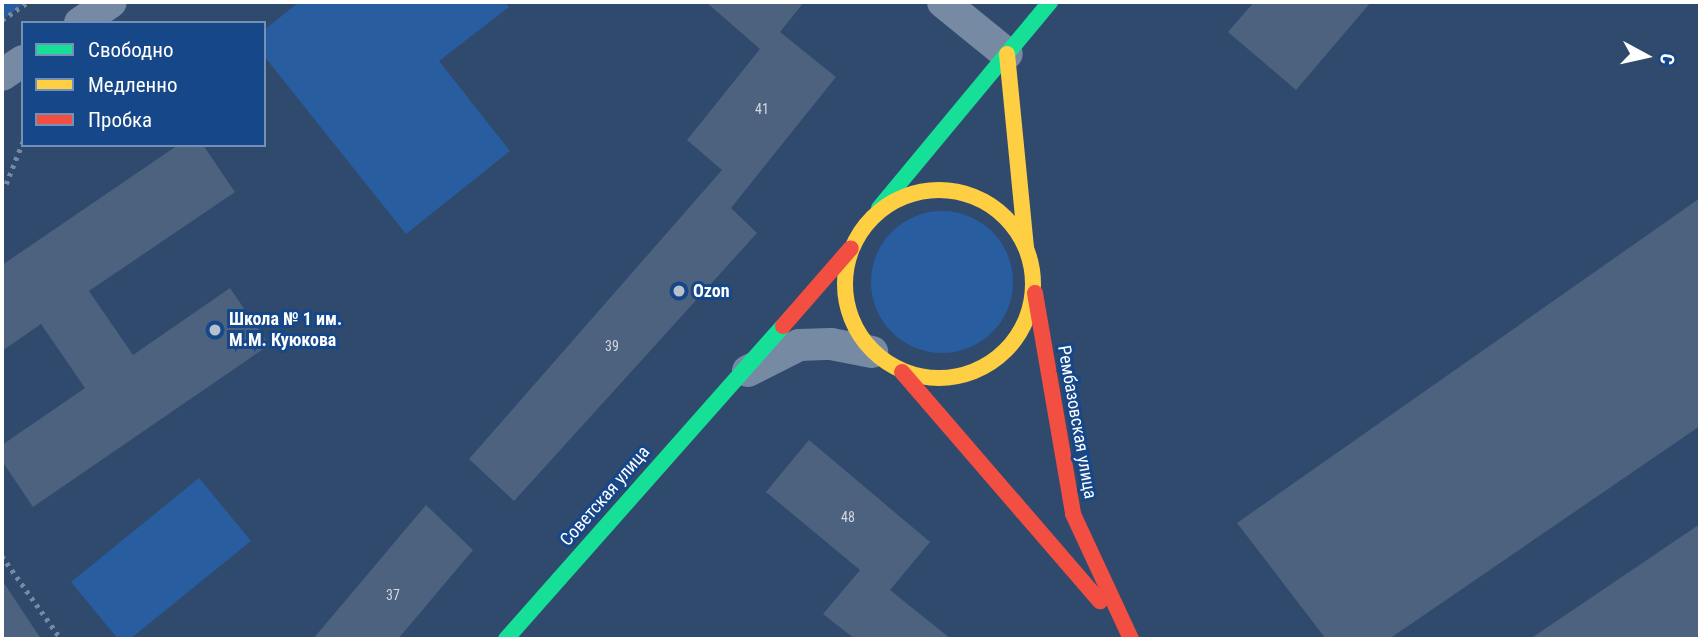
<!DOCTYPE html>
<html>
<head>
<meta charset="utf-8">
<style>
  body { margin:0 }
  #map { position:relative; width:1702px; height:641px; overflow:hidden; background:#304a6e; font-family:"Roboto Condensed",sans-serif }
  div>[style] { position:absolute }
  .green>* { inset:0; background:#285d9f }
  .round { border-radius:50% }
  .building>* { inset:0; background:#4c627e }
  .path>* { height:4.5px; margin-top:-2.25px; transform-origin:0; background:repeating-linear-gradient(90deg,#768aa4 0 3.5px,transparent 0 8.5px) }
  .street>* { height:32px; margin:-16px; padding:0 16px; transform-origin:16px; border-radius:16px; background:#768aa4 }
  .fast>* { height:16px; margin:-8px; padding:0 8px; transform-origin:8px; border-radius:8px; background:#16e098 }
  .slow>* { height:16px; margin:-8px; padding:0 8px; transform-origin:8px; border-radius:8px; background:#ffcf43 }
  .slow>.ring { margin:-8px; padding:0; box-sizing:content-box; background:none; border:16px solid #ffcf43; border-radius:50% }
  .jam>* { height:16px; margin:-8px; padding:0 8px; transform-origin:8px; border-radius:8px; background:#f24e42 }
  .dots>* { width:19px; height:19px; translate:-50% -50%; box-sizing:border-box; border:4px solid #154789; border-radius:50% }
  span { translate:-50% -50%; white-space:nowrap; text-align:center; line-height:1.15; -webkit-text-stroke:6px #154789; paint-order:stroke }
  .number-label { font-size:14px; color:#d2d8df }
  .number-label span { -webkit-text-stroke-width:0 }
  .poi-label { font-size:18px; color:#fff; font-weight:700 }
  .left { translate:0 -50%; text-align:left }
  .street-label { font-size:18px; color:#fff }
  .frame { position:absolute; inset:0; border:4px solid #fff; pointer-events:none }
  .legend { position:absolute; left:21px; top:21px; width:245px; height:126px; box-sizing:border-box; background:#154789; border:2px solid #7391b8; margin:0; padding:9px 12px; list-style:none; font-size:21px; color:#fff }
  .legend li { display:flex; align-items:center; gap:14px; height:35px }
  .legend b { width:35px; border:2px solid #7391b8 }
  .north { position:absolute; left:1611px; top:21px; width:70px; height:70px; -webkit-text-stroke:5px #154789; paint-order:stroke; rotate:98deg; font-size:19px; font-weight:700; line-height:28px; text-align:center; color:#fff }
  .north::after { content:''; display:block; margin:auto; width:24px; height:32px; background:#fff; clip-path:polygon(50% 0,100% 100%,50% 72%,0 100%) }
</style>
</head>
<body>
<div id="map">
  <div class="green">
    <i style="clip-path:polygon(2px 2px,23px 2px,24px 4px,2px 20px)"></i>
    <i style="clip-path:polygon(299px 2px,505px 2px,509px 7px,439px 61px,510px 151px,406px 234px,264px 56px,264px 30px)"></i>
    <i class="round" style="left:871px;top:211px;width:142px;height:142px"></i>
    <i style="clip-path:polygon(199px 478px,251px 541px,130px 639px,118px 639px,71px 582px)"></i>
  </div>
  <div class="building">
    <i style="clip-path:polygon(706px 2px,804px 2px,780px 32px,836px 77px,731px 208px,757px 233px,514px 501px,469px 459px,722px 170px,687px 140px,760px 49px)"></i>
    <i style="clip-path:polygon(1254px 2px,1371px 2px,1296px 90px,1228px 32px)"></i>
    <i style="clip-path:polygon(178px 145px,203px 145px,235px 192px,89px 291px,133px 355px,230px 288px,269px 345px,33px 507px,2px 461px,2px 445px,85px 388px,41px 324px,2px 351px,2px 265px)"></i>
    <i style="clip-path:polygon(1700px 198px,1700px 426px,1389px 639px,1326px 639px,1237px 523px)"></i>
    <i style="clip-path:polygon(809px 440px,930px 542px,890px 590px,951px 639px,855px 639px,823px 614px,860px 570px,766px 492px)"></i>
    <i style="clip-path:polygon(426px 505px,473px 550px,398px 639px,313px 639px)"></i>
    <i style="clip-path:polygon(1700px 524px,1700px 639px,1530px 639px)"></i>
    <i style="clip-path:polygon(2px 580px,41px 639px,2px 639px)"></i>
  </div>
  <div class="path">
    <i style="left:2px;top:20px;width:32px;rotate:-35deg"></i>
    <i style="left:6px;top:184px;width:46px;rotate:-68.4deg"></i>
    <i style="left:2px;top:556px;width:102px;rotate:54.6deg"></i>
  </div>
  <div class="street">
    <i style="left:943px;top:2px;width:82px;rotate:39.1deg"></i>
    <i style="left:80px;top:23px;width:37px;rotate:-34deg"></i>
    <i style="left:2px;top:75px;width:25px;rotate:-34deg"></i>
    <i style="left:748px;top:371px;width:57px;rotate:-27deg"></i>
    <i style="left:799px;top:345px;width:32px;rotate:-2deg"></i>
    <i style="left:831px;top:344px;width:42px;rotate:11deg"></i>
  </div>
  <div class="fast">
    <i style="left:879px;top:208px;width:268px;rotate:-50.3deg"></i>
    <i style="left:506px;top:639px;width:418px;rotate:-48.5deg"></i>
  </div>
  <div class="slow">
    <i style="left:1007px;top:54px;width:194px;rotate:84.4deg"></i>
    <i class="ring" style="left:845px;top:190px;width:172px;height:172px"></i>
  </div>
  <div class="jam">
    <i style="left:1035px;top:293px;width:224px;rotate:80.2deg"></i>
    <i style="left:1073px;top:514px;width:138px;rotate:65.1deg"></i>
    <i style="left:783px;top:326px;width:103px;rotate:-48.9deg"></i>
    <i style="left:902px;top:372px;width:303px;rotate:49.2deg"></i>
  </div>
  <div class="dots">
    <i style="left:679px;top:291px;background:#b7c0cc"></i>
    <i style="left:215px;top:330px;background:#b7c0cc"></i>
  </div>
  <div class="number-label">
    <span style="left:762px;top:109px">41</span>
    <span style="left:612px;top:346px">39</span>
    <span style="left:848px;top:517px">48</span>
    <span style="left:393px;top:595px">37</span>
  </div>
  <div class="poi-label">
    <span class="left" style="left:693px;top:291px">Ozon</span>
    <span class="left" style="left:229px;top:330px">Школа № 1 им.<br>М.М. Куюкова</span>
  </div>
  <div class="street-label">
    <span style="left:1077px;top:422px;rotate:80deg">Рембазовская улица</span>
    <span style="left:605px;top:496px;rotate:-49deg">Советская улица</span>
  </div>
  <div class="frame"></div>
  <ul class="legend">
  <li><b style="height:9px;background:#16e098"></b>Свободно</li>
  <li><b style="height:9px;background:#ffcf43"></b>Медленно</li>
  <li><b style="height:9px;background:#f24e42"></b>Пробка</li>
  </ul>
  <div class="north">С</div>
</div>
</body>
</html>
